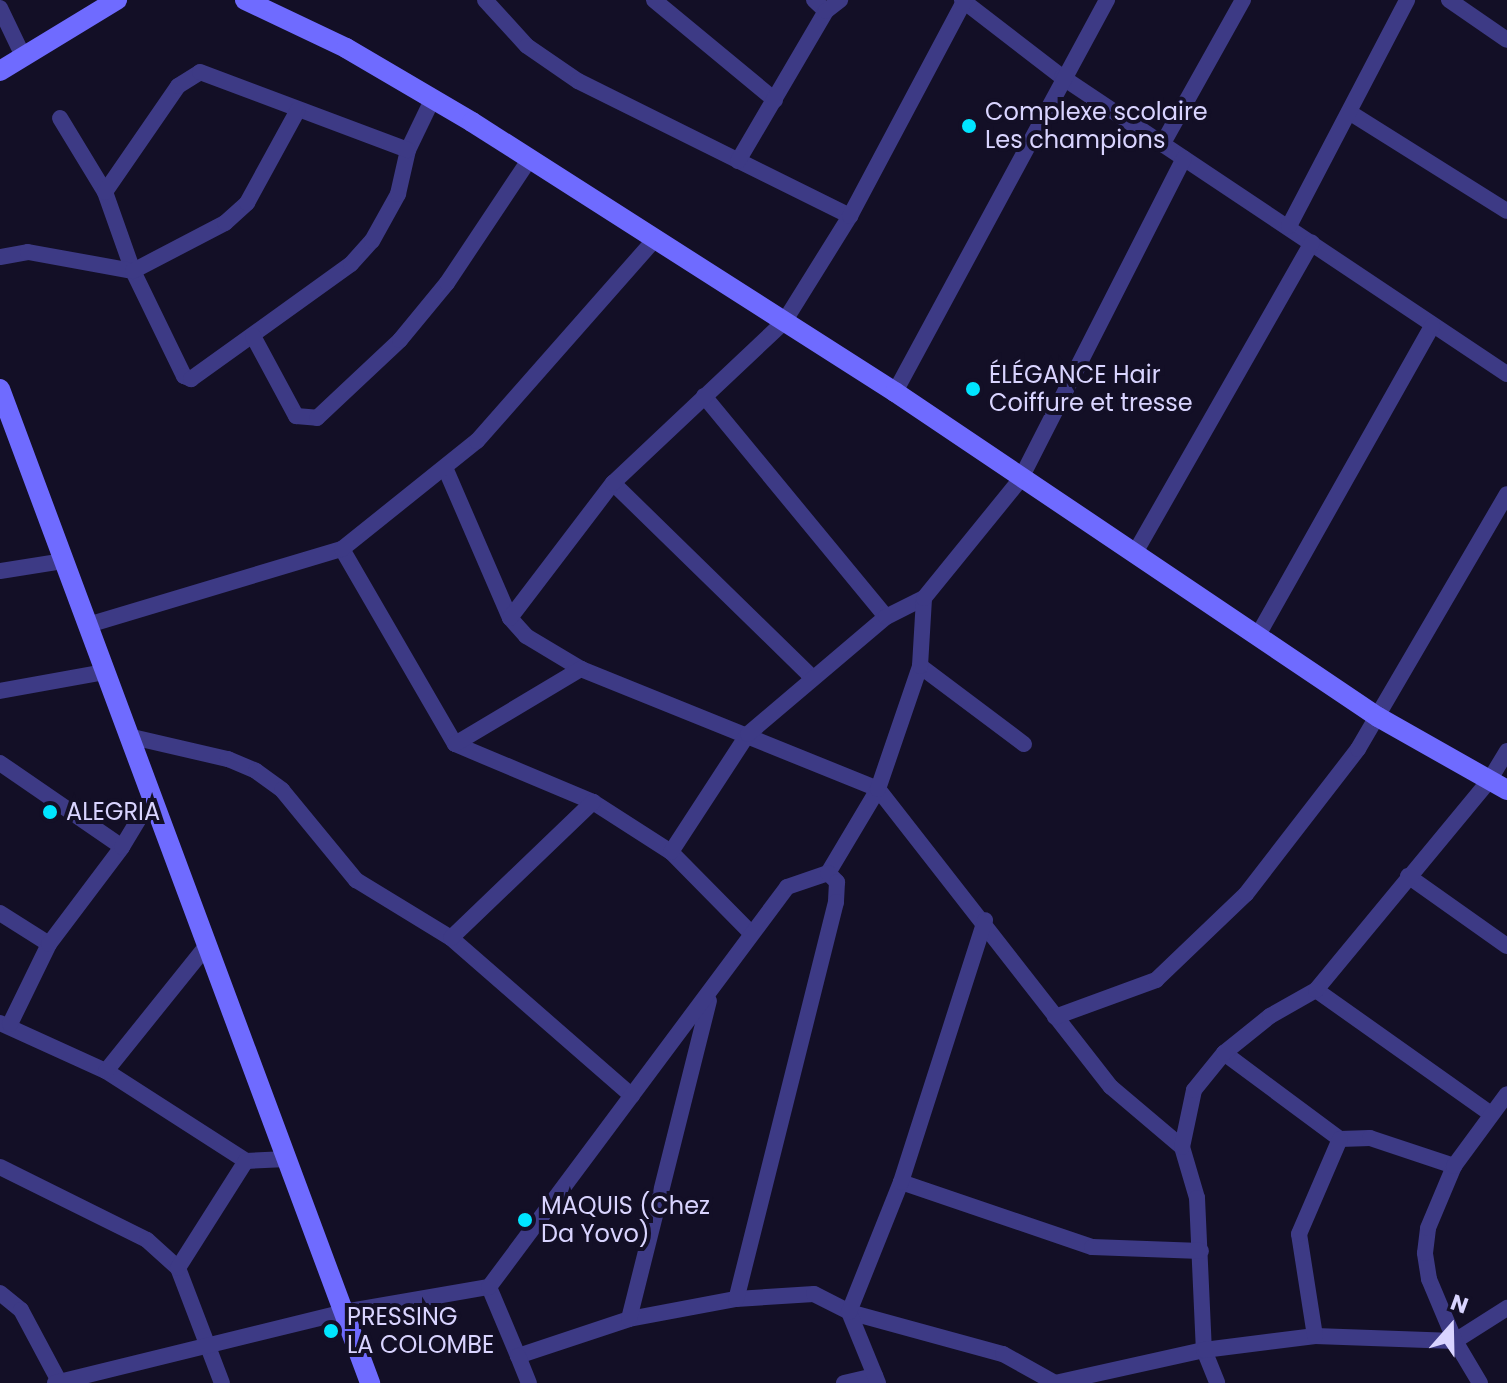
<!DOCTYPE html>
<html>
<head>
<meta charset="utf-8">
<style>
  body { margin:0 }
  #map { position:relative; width:1507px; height:1383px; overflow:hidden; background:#130f26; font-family:Poppins,sans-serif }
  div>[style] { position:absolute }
  .street>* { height:16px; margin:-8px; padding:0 8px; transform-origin:8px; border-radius:8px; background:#3d3a85 }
  .secondary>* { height:20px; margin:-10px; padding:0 10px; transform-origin:10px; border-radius:10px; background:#6f6bff }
  .dots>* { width:22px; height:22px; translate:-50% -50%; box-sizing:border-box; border:4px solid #130f26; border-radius:50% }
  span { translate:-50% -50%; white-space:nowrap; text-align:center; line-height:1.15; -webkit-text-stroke:8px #130f26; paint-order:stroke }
  .poi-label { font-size:24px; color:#d9d4ff }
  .left { translate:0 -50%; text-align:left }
  .north { position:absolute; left:1411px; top:1287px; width:80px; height:80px; -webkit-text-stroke:6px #130f26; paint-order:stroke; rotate:20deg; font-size:22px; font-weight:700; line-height:32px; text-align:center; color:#d9d4ff }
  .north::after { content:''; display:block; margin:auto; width:28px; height:36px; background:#d9d4ff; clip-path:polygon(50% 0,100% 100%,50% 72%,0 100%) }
</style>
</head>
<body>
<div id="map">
  <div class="street">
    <i style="left:485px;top:0;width:62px;rotate:47.6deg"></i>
    <i style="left:527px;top:46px;width:62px;rotate:34.5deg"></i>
    <i style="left:578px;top:81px;width:304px;rotate:26.4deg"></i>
    <i style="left:654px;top:0;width:157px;rotate:39.6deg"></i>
    <i style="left:814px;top:0;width:16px;rotate:43deg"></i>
    <i style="left:962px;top:0;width:126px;rotate:37.6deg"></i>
    <i style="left:1062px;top:77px;width:535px;rotate:33.72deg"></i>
    <i style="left:1449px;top:0;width:70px;rotate:34.6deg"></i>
    <i style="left:0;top:8px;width:53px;rotate:64.4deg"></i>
    <i style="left:1349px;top:112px;width:186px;rotate:32.1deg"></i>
    <i style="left:60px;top:118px;width:87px;rotate:58.7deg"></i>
    <i style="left:105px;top:192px;width:84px;rotate:70.5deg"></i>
    <i style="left:133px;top:271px;width:117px;rotate:64.1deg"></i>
    <i style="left:184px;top:376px;width:8px;rotate:23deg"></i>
    <i style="left:191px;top:379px;width:197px;rotate:-35.7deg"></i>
    <i style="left:351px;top:264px;width:31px;rotate:-48deg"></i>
    <i style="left:372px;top:241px;width:54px;rotate:-61deg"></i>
    <i style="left:398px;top:194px;width:45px;rotate:-77.2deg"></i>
    <i style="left:408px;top:150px;width:58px;rotate:-64.3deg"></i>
    <i style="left:1163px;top:143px;width:164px;rotate:-60.8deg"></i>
    <i style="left:738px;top:161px;width:174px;rotate:-59.6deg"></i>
    <i style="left:826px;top:11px;width:18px;rotate:-38deg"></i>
    <i style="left:105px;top:192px;width:129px;rotate:-55.4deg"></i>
    <i style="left:178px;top:86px;width:26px;rotate:-32deg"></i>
    <i style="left:200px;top:72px;width:222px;rotate:20.6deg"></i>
    <i style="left:1289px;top:226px;width:255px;rotate:-62.4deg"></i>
    <i style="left:0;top:257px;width:28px;rotate:-10deg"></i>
    <i style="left:28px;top:252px;width:107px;rotate:10.3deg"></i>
    <i style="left:133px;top:271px;width:104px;rotate:-27.6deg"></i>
    <i style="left:225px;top:223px;width:30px;rotate:-42deg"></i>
    <i style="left:247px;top:203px;width:106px;rotate:-61.3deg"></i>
    <i style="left:253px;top:336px;width:91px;rotate:61.7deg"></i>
    <i style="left:296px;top:416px;width:21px;rotate:5deg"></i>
    <i style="left:317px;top:418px;width:114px;rotate:-43.2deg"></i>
    <i style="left:400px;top:340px;width:74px;rotate:-50.5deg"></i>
    <i style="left:447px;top:283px;width:148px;rotate:-56.3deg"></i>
    <i style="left:895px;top:392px;width:446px;rotate:-61.6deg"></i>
    <i style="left:704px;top:396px;width:286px;rotate:50.5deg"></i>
    <i style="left:446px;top:470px;width:161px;rotate:66.6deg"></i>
    <i style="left:510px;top:618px;width:24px;rotate:48deg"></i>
    <i style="left:526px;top:636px;width:64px;rotate:31deg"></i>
    <i style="left:581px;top:669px;width:320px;rotate:22deg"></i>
    <i style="left:878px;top:789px;width:378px;rotate:52deg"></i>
    <i style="left:1111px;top:1087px;width:93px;rotate:40.2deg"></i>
    <i style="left:1182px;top:1147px;width:53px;rotate:73.6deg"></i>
    <i style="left:1197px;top:1198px;width:152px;rotate:87.4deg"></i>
    <i style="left:1204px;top:1350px;width:35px;rotate:68deg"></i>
    <i style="left:613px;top:483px;width:278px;rotate:44.3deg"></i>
    <i style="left:342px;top:549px;width:225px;rotate:59.9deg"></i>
    <i style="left:455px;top:744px;width:150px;rotate:22.8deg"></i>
    <i style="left:593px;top:802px;width:93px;rotate:32.7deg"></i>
    <i style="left:671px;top:852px;width:114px;rotate:45.4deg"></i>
    <i style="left:1136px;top:551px;width:355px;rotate:-60.3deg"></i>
    <i style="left:0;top:571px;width:65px;rotate:-8.9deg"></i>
    <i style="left:510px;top:618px;width:170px;rotate:-52.7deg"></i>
    <i style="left:613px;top:483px;width:235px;rotate:-43.3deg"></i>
    <i style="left:784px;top:322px;width:125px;rotate:-58.1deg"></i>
    <i style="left:850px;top:216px;width:245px;rotate:-62deg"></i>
    <i style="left:88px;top:625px;width:265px;rotate:-16.7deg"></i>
    <i style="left:342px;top:549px;width:173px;rotate:-38.7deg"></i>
    <i style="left:477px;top:441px;width:271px;rotate:-48.6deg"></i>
    <i style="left:1258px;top:635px;width:355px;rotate:-60.6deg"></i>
    <i style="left:920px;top:666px;width:130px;rotate:36.9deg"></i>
    <i style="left:0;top:691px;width:107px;rotate:-10.3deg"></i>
    <i style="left:128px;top:736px;width:103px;rotate:13deg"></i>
    <i style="left:228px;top:759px;width:30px;rotate:23deg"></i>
    <i style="left:256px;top:771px;width:32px;rotate:36deg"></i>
    <i style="left:282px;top:790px;width:117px;rotate:50.6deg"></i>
    <i style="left:356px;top:880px;width:111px;rotate:31.4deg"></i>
    <i style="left:451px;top:938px;width:240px;rotate:41.1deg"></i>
    <i style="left:455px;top:744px;width:147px;rotate:-30.8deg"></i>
    <i style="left:0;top:763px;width:148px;rotate:34.5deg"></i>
    <i style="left:671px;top:852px;width:141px;rotate:-56.9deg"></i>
    <i style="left:748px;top:734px;width:181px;rotate:-40.3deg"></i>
    <i style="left:886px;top:617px;width:42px;rotate:-26.6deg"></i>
    <i style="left:828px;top:873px;width:98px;rotate:-59.2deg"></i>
    <i style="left:878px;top:789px;width:130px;rotate:-71.1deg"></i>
    <i style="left:920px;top:666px;width:68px;rotate:-86.6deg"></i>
    <i style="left:924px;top:598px;width:152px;rotate:-50.9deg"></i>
    <i style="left:1020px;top:480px;width:361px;rotate:-63deg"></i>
    <i style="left:1408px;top:876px;width:121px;rotate:35.3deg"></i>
    <i style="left:0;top:913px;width:58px;rotate:32.3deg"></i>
    <i style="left:451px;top:938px;width:197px;rotate:-43.8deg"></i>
    <i style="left:1316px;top:990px;width:214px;rotate:35.3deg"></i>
    <i style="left:1055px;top:1017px;width:108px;rotate:-20.1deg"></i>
    <i style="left:1156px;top:980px;width:124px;rotate:-43.7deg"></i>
    <i style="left:1246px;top:894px;width:183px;rotate:-52.3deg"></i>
    <i style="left:1358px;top:749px;width:295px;rotate:-59.7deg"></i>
    <i style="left:0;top:1023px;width:116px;rotate:24.4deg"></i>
    <i style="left:106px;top:1071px;width:166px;rotate:32.7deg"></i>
    <i style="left:246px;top:1161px;width:41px;rotate:-2.8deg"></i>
    <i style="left:10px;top:1024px;width:89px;rotate:-64deg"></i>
    <i style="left:49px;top:944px;width:121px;rotate:-53deg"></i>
    <i style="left:122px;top:847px;width:58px;rotate:-59deg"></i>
    <i style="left:1224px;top:1053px;width:144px;rotate:36.6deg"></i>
    <i style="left:1340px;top:1139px;width:30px;rotate:-2deg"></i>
    <i style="left:1370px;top:1138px;width:89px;rotate:18.4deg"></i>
    <i style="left:106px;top:1071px;width:158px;rotate:-51.2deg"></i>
    <i style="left:1182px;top:1147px;width:58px;rotate:-78.1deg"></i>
    <i style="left:1194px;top:1090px;width:48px;rotate:-51deg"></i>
    <i style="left:1224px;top:1053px;width:59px;rotate:-38.8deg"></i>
    <i style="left:1270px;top:1016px;width:53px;rotate:-29.5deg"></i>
    <i style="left:1316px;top:990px;width:271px;rotate:-50.4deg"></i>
    <i style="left:1489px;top:781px;width:35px;rotate:-59deg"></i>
    <i style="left:0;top:1167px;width:164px;rotate:26.4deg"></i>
    <i style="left:147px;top:1240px;width:42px;rotate:42.1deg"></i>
    <i style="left:178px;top:1268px;width:123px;rotate:69.1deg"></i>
    <i style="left:901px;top:1182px;width:202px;rotate:18.8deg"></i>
    <i style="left:1092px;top:1247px;width:109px;rotate:2.1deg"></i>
    <i style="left:178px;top:1268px;width:127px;rotate:-57.6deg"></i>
    <i style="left:489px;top:1287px;width:75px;rotate:67.2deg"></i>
    <i style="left:518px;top:1356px;width:117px;rotate:-18.4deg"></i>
    <i style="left:629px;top:1319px;width:109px;rotate:-10.6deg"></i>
    <i style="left:736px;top:1299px;width:78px;rotate:-3.7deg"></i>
    <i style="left:814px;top:1294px;width:39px;rotate:27deg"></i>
    <i style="left:849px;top:1312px;width:160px;rotate:15.3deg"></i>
    <i style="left:1003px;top:1354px;width:60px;rotate:29.1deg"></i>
    <i style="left:1055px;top:1383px;width:153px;rotate:-12.5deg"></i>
    <i style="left:1204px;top:1350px;width:112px;rotate:-7.2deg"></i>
    <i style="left:1315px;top:1336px;width:140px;rotate:2deg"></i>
    <i style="left:1455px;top:1341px;width:62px;rotate:-32.4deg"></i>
    <i style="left:0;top:1293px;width:27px;rotate:39deg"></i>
    <i style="left:21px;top:1310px;width:83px;rotate:61.9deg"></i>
    <i style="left:629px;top:1319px;width:328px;rotate:-75.9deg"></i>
    <i style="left:1315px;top:1336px;width:103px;rotate:-98.9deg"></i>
    <i style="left:1299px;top:1234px;width:103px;rotate:-66.7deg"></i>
    <i style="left:518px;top:1356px;width:29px;rotate:68deg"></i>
    <i style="left:55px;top:1383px;width:298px;rotate:-13.8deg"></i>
    <i style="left:344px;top:1312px;width:147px;rotate:-9.8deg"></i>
    <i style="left:489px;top:1287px;width:499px;rotate:-53.3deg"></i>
    <i style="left:787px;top:887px;width:43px;rotate:-18.9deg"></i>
    <i style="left:828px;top:873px;width:13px;rotate:45deg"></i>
    <i style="left:837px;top:882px;width:20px;rotate:93deg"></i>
    <i style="left:836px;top:902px;width:409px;rotate:104.1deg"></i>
    <i style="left:844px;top:1383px;width:32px;rotate:-13deg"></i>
    <i style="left:878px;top:1383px;width:77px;rotate:-112.2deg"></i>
    <i style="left:849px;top:1312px;width:140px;rotate:-68.2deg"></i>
    <i style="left:901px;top:1182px;width:275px;rotate:-72.2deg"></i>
    <i style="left:1480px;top:1383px;width:49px;rotate:-120.8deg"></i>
    <i style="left:1455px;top:1341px;width:67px;rotate:-112.8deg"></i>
    <i style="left:1429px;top:1279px;width:26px;rotate:-99deg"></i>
    <i style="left:1425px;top:1253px;width:25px;rotate:-83deg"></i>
    <i style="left:1428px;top:1228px;width:67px;rotate:-67.2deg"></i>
    <i style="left:1454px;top:1166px;width:89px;rotate:-53.6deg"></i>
  </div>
  <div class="secondary">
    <i style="left:245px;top:0;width:112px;rotate:25.4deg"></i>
    <i style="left:346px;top:48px;width:146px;rotate:30.4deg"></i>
    <i style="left:472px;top:122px;width:502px;rotate:32.55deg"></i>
    <i style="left:895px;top:392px;width:582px;rotate:33.94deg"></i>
    <i style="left:1378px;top:717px;width:148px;rotate:29.5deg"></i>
    <i style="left:0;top:71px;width:137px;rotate:-31.3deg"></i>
    <i style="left:0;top:389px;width:1061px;rotate:69.58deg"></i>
  </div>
  <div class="dots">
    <i style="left:969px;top:126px;background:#00e5ff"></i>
    <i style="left:973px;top:389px;background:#00e5ff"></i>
    <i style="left:50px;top:812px;background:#00e5ff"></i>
    <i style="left:525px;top:1220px;background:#00e5ff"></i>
    <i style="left:331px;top:1331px;background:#00e5ff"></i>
  </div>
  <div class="poi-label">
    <span class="left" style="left:985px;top:126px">Complexe scolaire<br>Les champions</span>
    <span class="left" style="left:989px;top:389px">ÉLÉGANCE Hair<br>Coiffure et tresse</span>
    <span class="left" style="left:66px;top:812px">ALEGRIA</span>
    <span class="left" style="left:541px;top:1220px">MAQUIS (Chez<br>Da Yovo)</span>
    <span class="left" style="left:347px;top:1331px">PRESSING<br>LA COLOMBE</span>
  </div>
  <div class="north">N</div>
</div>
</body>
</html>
